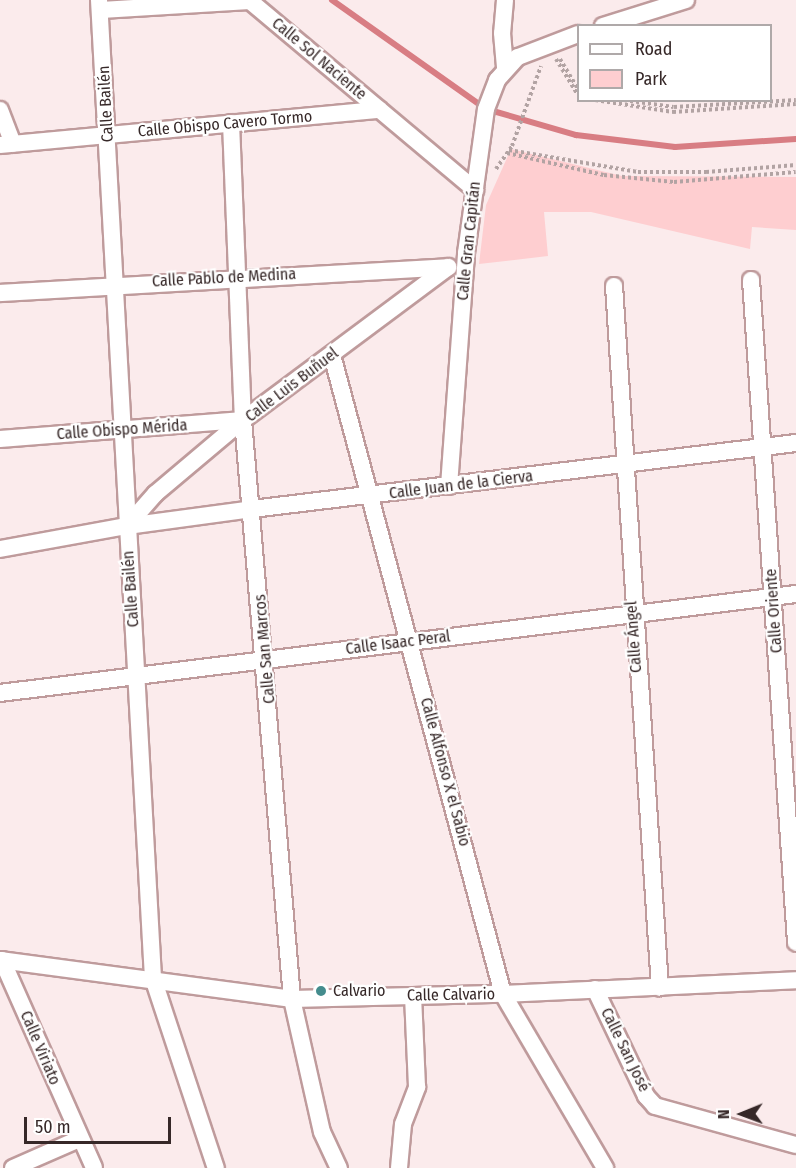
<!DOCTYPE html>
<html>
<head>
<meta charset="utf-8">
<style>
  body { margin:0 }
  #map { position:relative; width:796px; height:1168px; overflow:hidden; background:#fbebec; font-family:"Fira Sans Condensed",sans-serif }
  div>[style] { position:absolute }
  .green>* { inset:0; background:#feced0 }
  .stream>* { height:6px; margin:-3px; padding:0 3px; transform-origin:3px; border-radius:3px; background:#d87d83 }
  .path>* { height:4px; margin-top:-2px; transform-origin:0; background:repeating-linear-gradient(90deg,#b2a3a3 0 3px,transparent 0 6px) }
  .roads { filter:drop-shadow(2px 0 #bf9b9c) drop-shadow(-2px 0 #bf9b9c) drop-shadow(0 2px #bf9b9c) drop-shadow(0 -2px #bf9b9c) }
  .street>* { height:16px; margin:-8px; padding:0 8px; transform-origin:8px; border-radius:8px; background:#fff }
  .dots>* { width:16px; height:16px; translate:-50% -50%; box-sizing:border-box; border:3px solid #fff; border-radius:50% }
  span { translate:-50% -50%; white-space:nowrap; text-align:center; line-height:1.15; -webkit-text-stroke:4.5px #fff; paint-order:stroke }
  .street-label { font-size:16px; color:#362828 }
  .poi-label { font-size:16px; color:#362828 }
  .left { translate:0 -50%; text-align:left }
  .legend { position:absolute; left:577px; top:24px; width:195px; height:78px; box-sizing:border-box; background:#fff; border:2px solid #afa9a9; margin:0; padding:8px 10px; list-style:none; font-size:18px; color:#362828 }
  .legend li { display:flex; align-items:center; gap:12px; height:30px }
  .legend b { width:30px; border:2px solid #afa9a9 }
  .north { position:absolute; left:712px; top:1084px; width:60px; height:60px; -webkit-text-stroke:4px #fff; paint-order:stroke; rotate:269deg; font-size:16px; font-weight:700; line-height:24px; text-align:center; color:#362828 }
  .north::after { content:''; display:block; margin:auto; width:21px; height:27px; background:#362828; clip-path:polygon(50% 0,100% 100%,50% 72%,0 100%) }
  .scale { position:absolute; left:24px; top:1117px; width:147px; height:27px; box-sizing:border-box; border:3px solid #362828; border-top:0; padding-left:8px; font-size:18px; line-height:21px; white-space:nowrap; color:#362828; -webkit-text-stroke:4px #fff; paint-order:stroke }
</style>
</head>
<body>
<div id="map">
  <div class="green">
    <i style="clip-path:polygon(511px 149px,622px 176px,796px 177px,796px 230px,752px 227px,750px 249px,591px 212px,544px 212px,548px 256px,479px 264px,486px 205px)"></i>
  </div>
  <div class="stream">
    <i style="left:332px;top:0;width:189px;rotate:35.3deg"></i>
    <i style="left:486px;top:109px;width:94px;rotate:16.1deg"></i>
    <i style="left:576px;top:135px;width:100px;rotate:6.9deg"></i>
    <i style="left:675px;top:147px;width:121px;rotate:-3.8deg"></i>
  </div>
  <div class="path">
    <i style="left:556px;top:59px;width:42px;rotate:58.6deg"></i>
    <i style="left:560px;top:59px;width:35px;rotate:59deg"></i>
    <i style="left:595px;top:100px;width:79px;rotate:8.7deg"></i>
    <i style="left:673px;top:112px;width:123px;rotate:-3.7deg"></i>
    <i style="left:624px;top:100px;width:50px;rotate:8deg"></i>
    <i style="left:674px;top:107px;width:122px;rotate:-3.3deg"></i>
    <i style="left:509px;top:150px;width:131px;rotate:9.7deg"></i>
    <i style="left:638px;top:172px;width:68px"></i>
    <i style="left:706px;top:172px;width:90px;rotate:-4.4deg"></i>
    <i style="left:507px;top:153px;width:99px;rotate:12.8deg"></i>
    <i style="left:604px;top:175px;width:70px;rotate:5.7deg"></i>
    <i style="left:674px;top:182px;width:122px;rotate:-4.7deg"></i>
    <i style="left:496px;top:169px;width:28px;rotate:-55deg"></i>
    <i style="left:512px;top:146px;width:85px;rotate:-70.1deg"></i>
  </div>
  <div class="roads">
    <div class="street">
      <i style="left:99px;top:0;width:979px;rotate:86.84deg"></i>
      <i style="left:153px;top:978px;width:200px;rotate:71.7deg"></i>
      <i style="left:505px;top:0;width:33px;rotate:95deg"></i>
      <i style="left:502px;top:33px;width:35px;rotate:85deg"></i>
      <i style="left:101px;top:10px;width:149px;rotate:-3.5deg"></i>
      <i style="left:250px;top:1px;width:294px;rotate:40deg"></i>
      <i style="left:603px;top:26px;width:87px;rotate:-17.4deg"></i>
      <i style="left:0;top:110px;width:36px;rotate:69deg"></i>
      <i style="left:231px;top:123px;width:297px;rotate:87.7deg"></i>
      <i style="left:243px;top:420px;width:581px;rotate:85.16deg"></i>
      <i style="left:292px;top:999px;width:136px;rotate:77.3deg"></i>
      <i style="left:322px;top:1132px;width:40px;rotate:65deg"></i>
      <i style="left:0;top:145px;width:381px;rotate:-5.3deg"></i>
      <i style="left:751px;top:280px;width:664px;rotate:86.11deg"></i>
      <i style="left:614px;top:286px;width:703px;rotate:86.25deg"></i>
      <i style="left:0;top:293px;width:449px;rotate:-3.3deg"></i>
      <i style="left:332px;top:355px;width:661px;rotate:75.02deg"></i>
      <i style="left:503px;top:994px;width:202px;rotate:59.6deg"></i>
      <i style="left:0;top:439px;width:244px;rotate:-4.5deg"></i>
      <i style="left:449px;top:486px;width:234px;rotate:-85.8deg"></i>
      <i style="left:466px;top:253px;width:145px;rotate:-82.1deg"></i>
      <i style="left:486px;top:109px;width:31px;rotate:-69deg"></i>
      <i style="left:497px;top:80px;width:31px;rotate:-48deg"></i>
      <i style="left:518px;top:57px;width:64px;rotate:-21deg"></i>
      <i style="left:127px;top:526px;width:43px;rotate:-48.8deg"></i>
      <i style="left:155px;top:494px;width:115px;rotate:-40.1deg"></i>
      <i style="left:243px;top:420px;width:256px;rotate:-36.7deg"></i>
      <i style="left:0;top:549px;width:129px;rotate:-10.3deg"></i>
      <i style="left:127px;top:526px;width:126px;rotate:-7.7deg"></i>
      <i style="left:252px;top:509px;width:548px;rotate:-6.92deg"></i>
      <i style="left:0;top:693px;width:802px;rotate:-7.09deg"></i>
      <i style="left:0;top:960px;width:295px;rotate:7.6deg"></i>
      <i style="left:292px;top:999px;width:211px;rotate:-1.4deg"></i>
      <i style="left:503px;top:994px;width:293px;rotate:-2.7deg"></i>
      <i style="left:2px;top:960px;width:227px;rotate:66.1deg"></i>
      <i style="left:595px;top:989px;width:119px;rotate:64.5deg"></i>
      <i style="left:646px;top:1096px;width:13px;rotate:48deg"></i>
      <i style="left:655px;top:1106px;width:146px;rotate:15.5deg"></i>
      <i style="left:13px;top:1168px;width:72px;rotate:-23.7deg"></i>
      <i style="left:399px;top:1168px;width:44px;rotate:-84.8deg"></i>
      <i style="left:403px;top:1124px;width:40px;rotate:-69deg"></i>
      <i style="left:417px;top:1087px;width:91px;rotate:-92.5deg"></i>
    </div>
  </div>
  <div class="dots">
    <i style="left:321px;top:991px;background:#448c8d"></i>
  </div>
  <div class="street-label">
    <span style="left:319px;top:59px;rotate:40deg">Calle Sol Naciente</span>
    <span style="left:106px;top:104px;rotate:-93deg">Calle Bailén</span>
    <span style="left:225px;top:124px;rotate:-5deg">Calle Obispo Cavero Tormo</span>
    <span style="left:469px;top:241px;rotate:-84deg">Calle Gran Capitán</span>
    <span style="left:224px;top:278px;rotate:-3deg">Calle Pablo de Medina</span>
    <span style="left:292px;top:385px;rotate:-37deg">Calle Luis Buñuel</span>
    <span style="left:122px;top:430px;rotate:-4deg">Calle Obispo Mérida</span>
    <span style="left:461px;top:485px;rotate:-7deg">Calle Juan de la Cierva</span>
    <span style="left:131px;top:589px;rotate:-94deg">Calle Bailén</span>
    <span style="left:774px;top:611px;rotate:-94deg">Calle Oriente</span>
    <span style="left:634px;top:637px;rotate:-94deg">Calle Ángel</span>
    <span style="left:398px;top:643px;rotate:-7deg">Calle Isaac Peral</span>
    <span style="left:265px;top:649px;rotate:-95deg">Calle San Marcos</span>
    <span style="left:445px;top:772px;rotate:75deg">Calle Alfonso X el Sabio</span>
    <span style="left:451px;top:995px;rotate:-1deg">Calle Calvario</span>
    <span style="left:40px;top:1048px;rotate:67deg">Calle Viriato</span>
    <span style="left:625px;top:1050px;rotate:64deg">Calle San José</span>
  </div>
  <div class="poi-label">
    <span class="left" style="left:333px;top:991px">Calvario</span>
  </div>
  <ul class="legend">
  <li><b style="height:8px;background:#fff"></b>Road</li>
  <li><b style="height:16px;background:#feced0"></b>Park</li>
  </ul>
  <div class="north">N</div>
  <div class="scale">50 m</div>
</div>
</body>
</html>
